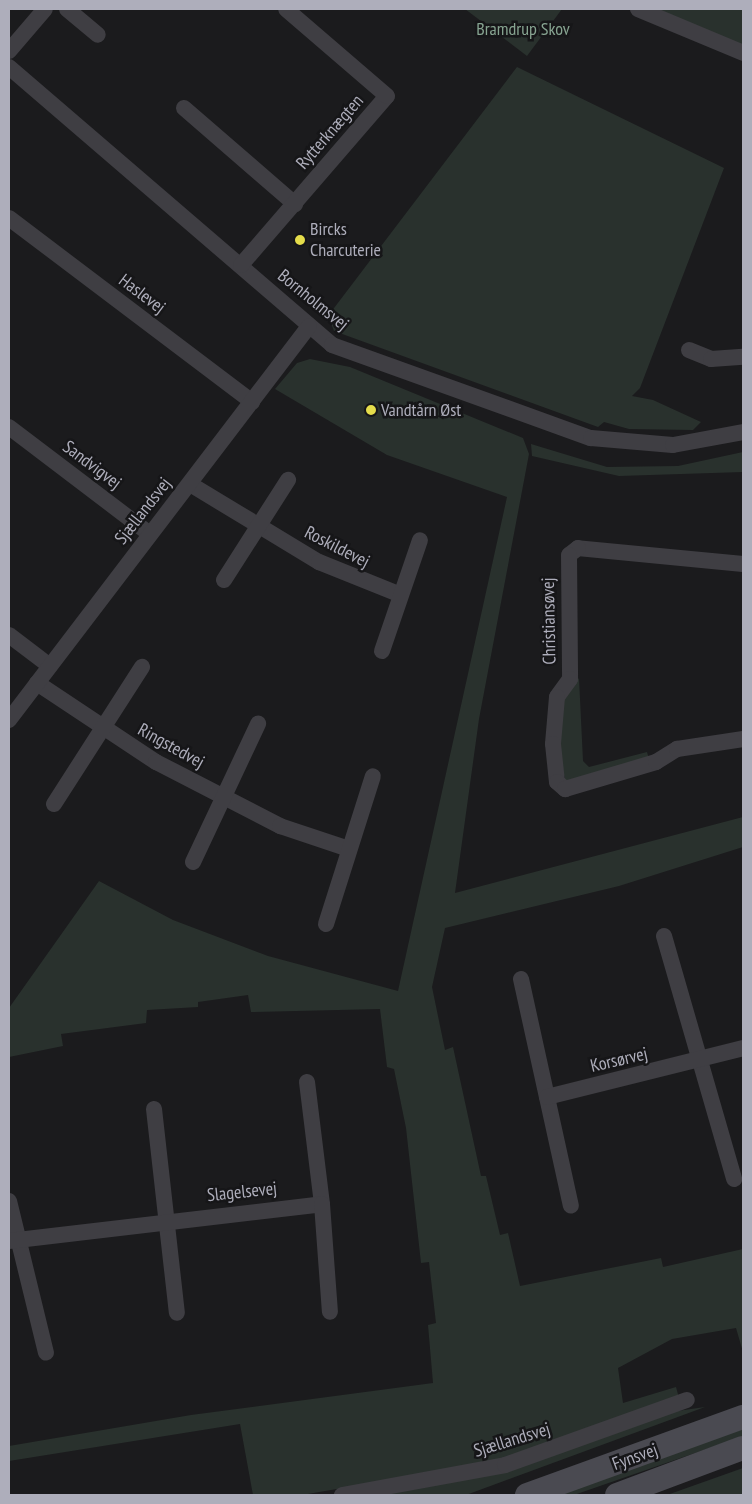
<!DOCTYPE html>
<html>
<head>
<meta charset="utf-8">
<style>
  body { margin:0 }
  #map { position:relative; width:752px; height:1504px; overflow:hidden; background:#1b1b1d; font-family:"PT Sans Narrow",sans-serif }
  div>[style] { position:absolute }
  .green>* { inset:0; background:#29312d }
  .minor>* { height:16px; margin:-8px; padding:0 8px; transform-origin:8px; border-radius:8px; background:#3f3e43 }
  .secondary>* { height:24px; margin:-12px; padding:0 12px; transform-origin:12px; border-radius:12px; background:#4a4a51 }
  .dots>* { width:14px; height:14px; translate:-50% -50%; box-sizing:border-box; border:2px solid #161618; border-radius:50% }
  span { translate:-50% -50%; white-space:nowrap; text-align:center; line-height:1.15; -webkit-text-stroke:5px #161618; paint-order:stroke }
  .park-label { font-size:18px; color:#87a491 }
  .street-label { font-size:18px; color:#aeaebb }
  .poi-label { font-size:18px; color:#aeaebb }
  .left { translate:0 -50%; text-align:left }
  .frame { position:absolute; inset:0; border:10px solid #aeaebb; pointer-events:none }
</style>
</head>
<body>
<div id="map">
  <div class="green">
    <i style="clip-path:polygon(465px 9px,562px 9px,527px 56px)"></i>
    <i style="clip-path:polygon(651px 9px,743px 9px,743px 48px)"></i>
    <i style="clip-path:polygon(517px 67px,724px 168px,640px 388px,632px 396px,653px 400px,701px 422px,693px 430px,629px 429px,604px 422px,598px 427px,334px 331px,328px 316px)"></i>
    <i style="clip-path:polygon(310px 359px,350px 367px,523px 438px,529px 454px,479px 719px,455px 893px,743px 817px,743px 847px,619px 886px,445px 928px,432px 987px,445px 1050px,453px 1047px,481px 1176px,486px 1176px,500px 1235px,508px 1233px,520px 1286px,661px 1258px,663px 1267px,743px 1249px,743px 1352px,736px 1328px,672px 1339px,618px 1368px,623px 1403px,676px 1387px,679px 1398px,499px 1461px,302px 1495px,253px 1495px,240px 1424px,9px 1461px,9px 1446px,191px 1415px,433px 1383px,428px 1325px,436px 1323px,429px 1262px,421px 1263px,406px 1128px,394px 1069px,387px 1067px,380px 1009px,251px 1012px,248px 995px,198px 1002px,198px 1007px,147px 1010px,146px 1023px,61px 1034px,63px 1046px,9px 1057px,9px 1008px,99px 881px,173px 920px,268px 956px,398px 991px,507px 497px,387px 455px,275px 389px,297px 363px)"></i>
    <i style="clip-path:polygon(531px 444px,607px 467px,678px 466px,743px 452px,743px 472px,619px 476px,532px 456px)"></i>
    <i style="clip-path:polygon(579px 678px,583px 761px,589px 767px,647px 752px,649px 759px,566px 782px,558px 754px,564px 699px)"></i>
    <i style="clip-path:polygon(705px 1407px,466px 1495px,371px 1495px,677px 1411px)"></i>
    <i style="clip-path:polygon(743px 1428px,743px 1436px,721px 1444px,574px 1495px,554px 1495px)"></i>
    <i style="clip-path:polygon(743px 1468px,743px 1495px,667px 1495px)"></i>
  </div>
  <div class="minor">
    <i style="left:67px;top:9px;width:40px;rotate:40deg"></i>
    <i style="left:638px;top:9px;width:114px;rotate:22.7deg"></i>
    <i style="left:9px;top:51px;width:55px;rotate:-49.4deg"></i>
    <i style="left:9px;top:67px;width:426px;rotate:40.7deg"></i>
    <i style="left:332px;top:345px;width:275px;rotate:19.8deg"></i>
    <i style="left:591px;top:438px;width:82px;rotate:4.9deg"></i>
    <i style="left:673px;top:445px;width:71px;rotate:-10.5deg"></i>
    <i style="left:184px;top:108px;width:147px;rotate:40.9deg"></i>
    <i style="left:9px;top:218px;width:305px;rotate:37.1deg"></i>
    <i style="left:241px;top:265px;width:223px;rotate:-49.2deg"></i>
    <i style="left:387px;top:96px;width:133px;rotate:-139.3deg"></i>
    <i style="left:689px;top:350px;width:24px;rotate:22deg"></i>
    <i style="left:711px;top:359px;width:32px;rotate:-4deg"></i>
    <i style="left:9px;top:427px;width:177px;rotate:37.2deg"></i>
    <i style="left:190px;top:484px;width:151px;rotate:31.2deg"></i>
    <i style="left:319px;top:562px;width:88px;rotate:21.9deg"></i>
    <i style="left:743px;top:564px;width:166px;rotate:-174.5deg"></i>
    <i style="left:578px;top:548px;width:11px;rotate:142deg"></i>
    <i style="left:569px;top:555px;width:124px;rotate:89.5deg"></i>
    <i style="left:570px;top:679px;width:22px;rotate:126deg"></i>
    <i style="left:557px;top:697px;width:47px;rotate:94.9deg"></i>
    <i style="left:553px;top:744px;width:38px;rotate:84deg"></i>
    <i style="left:557px;top:782px;width:11px;rotate:41deg"></i>
    <i style="left:565px;top:789px;width:95px;rotate:-16.5deg"></i>
    <i style="left:656px;top:762px;width:25px;rotate:-32deg"></i>
    <i style="left:677px;top:749px;width:67px;rotate:-8.6deg"></i>
    <i style="left:224px;top:580px;width:119px;rotate:-57.4deg"></i>
    <i style="left:9px;top:635px;width:51px;rotate:37.1deg"></i>
    <i style="left:382px;top:651px;width:117px;rotate:-71.1deg"></i>
    <i style="left:37px;top:683px;width:143px;rotate:33.6deg"></i>
    <i style="left:156px;top:762px;width:140px;rotate:27.3deg"></i>
    <i style="left:280px;top:826px;width:73px;rotate:18.4deg"></i>
    <i style="left:9px;top:720px;width:495px;rotate:-52.7deg"></i>
    <i style="left:54px;top:804px;width:163px;rotate:-57.3deg"></i>
    <i style="left:193px;top:862px;width:153px;rotate:-64.8deg"></i>
    <i style="left:326px;top:924px;width:155px;rotate:-72.4deg"></i>
    <i style="left:664px;top:936px;width:253px;rotate:73.9deg"></i>
    <i style="left:521px;top:979px;width:232px;rotate:77.6deg"></i>
    <i style="left:307px;top:1082px;width:123px;rotate:83deg"></i>
    <i style="left:547px;top:1097px;width:202px;rotate:-14deg"></i>
    <i style="left:154px;top:1109px;width:205px;rotate:83.6deg"></i>
    <i style="left:9px;top:1201px;width:156px;rotate:76.3deg"></i>
    <i style="left:9px;top:1241px;width:315px;rotate:-6.7deg"></i>
    <i style="left:322px;top:1204px;width:108px;rotate:85.8deg"></i>
    <i style="left:342px;top:1495px;width:166px;rotate:-10.4deg"></i>
    <i style="left:505px;top:1465px;width:193px;rotate:-19.7deg"></i>
  </div>
  <div class="secondary">
    <i style="left:527px;top:1495px;width:230px;rotate:-19.9deg"></i>
    <i style="left:617px;top:1495px;width:134px;rotate:-20.5deg"></i>
  </div>
  <div class="dots">
    <i style="left:300px;top:240px;background:#e5dd4b"></i>
    <i style="left:371px;top:410px;background:#e5dd4b"></i>
  </div>
  <div class="park-label">
    <span style="left:523px;top:29px">Bramdrup Skov</span>
  </div>
  <div class="street-label">
    <span style="left:330px;top:132px;rotate:-49deg">Rytterknægten</span>
    <span style="left:142px;top:294px;rotate:37deg">Haslevej</span>
    <span style="left:313px;top:300px;rotate:39deg">Bornholmsvej</span>
    <span style="left:92px;top:465px;rotate:37deg">Sandvigvej</span>
    <span style="left:143px;top:511px;rotate:-52deg">Sjællandsvej</span>
    <span style="left:337px;top:547px;rotate:27deg">Roskildevej</span>
    <span style="left:549px;top:621px;rotate:-91deg">Christiansøvej</span>
    <span style="left:171px;top:746px;rotate:29deg">Ringstedvej</span>
    <span style="left:619px;top:1060px;rotate:-13deg">Korsørvej</span>
    <span style="left:242px;top:1192px;rotate:-6deg">Slagelsevej</span>
    <span style="left:512px;top:1440px;rotate:-17deg">Sjællandsvej</span>
    <span style="left:635px;top:1457px;rotate:-20deg">Fynsvej</span>
  </div>
  <div class="poi-label">
    <span class="left" style="left:310px;top:240px">Bircks<br>Charcuterie</span>
    <span class="left" style="left:381px;top:410px">Vandtårn Øst</span>
  </div>
  <div class="frame"></div>
</div>
</body>
</html>
